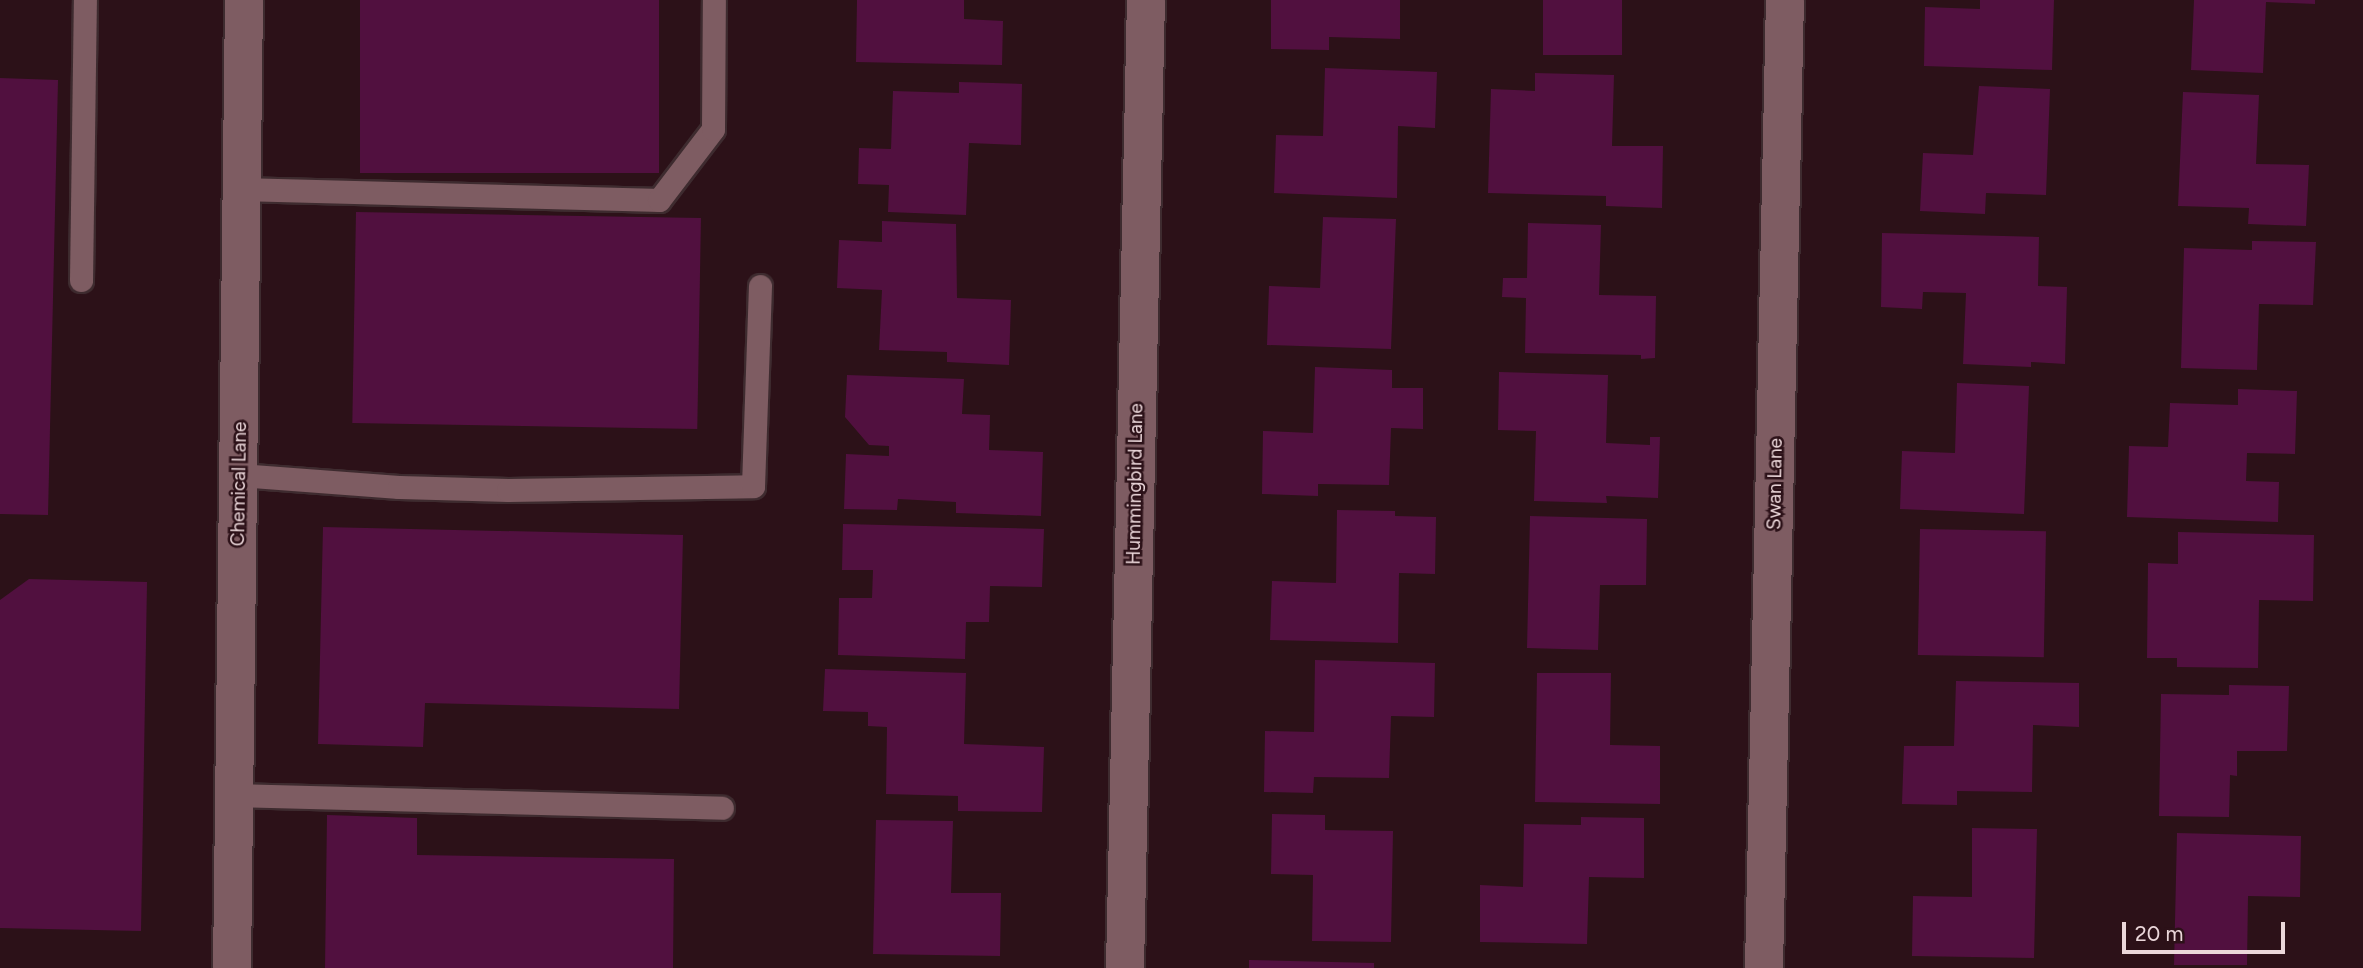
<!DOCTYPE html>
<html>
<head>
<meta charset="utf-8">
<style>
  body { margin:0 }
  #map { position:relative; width:2363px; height:968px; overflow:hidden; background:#2c1118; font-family:Figtree,sans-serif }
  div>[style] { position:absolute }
  .building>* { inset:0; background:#51103f; transform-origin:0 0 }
  .roads { filter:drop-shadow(2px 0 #3e2b2f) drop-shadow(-2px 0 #3e2b2f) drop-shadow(0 2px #3e2b2f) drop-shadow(0 -2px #3e2b2f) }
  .service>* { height:23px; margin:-11.5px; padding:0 11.5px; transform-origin:11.5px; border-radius:11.5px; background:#7e5c62 }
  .minor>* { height:38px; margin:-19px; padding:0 19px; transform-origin:19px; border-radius:19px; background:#7e5c62 }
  span { translate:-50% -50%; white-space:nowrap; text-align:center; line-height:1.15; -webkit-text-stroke:5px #2c1118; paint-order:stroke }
  .street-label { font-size:19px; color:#ebd7da }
  .scale { position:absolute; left:2122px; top:922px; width:163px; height:32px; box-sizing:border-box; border:4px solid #ebd7da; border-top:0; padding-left:9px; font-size:21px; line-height:24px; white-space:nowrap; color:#ebd7da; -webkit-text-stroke:5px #2c1118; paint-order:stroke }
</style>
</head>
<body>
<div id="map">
  <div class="building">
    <i style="left:360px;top:0;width:299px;height:173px"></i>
    <i style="clip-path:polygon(857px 0,964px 0,964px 19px,1003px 21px,1002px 65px,856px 62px)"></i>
    <i style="clip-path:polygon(1271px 0,1400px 0,1400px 39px,1329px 37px,1329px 50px,1271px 49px)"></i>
    <i style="left:1543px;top:0;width:79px;height:55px"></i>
    <i style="clip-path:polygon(1980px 0,2054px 0,2052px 70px,1924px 66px,1925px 7px,1980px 9px)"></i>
    <i style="clip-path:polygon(2194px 0,2315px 0,2315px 4px,2266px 2px,2263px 73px,2191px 70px)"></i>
    <i style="clip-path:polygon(1325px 68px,1437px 72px,1435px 128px,1398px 126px,1397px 198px,1274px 193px,1276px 135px,1323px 136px)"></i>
    <i style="clip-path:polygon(1535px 73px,1614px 75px,1612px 146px,1663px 146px,1662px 208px,1606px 206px,1606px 196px,1488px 193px,1491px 89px,1535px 91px)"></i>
    <i style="clip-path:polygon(0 78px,58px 80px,48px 515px,0 514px)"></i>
    <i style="clip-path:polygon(959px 82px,1022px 84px,1021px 145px,969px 143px,966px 215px,888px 212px,889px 185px,858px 184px,859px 148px,891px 149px,893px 91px,959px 93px)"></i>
    <i style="clip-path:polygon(1979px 86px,2050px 89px,2046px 195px,1986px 193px,1985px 214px,1920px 211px,1923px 153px,1973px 155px)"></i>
    <i style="clip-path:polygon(2183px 92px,2259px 95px,2256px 164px,2309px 165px,2306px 226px,2248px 224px,2249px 208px,2178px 206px)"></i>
    <i style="left:356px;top:212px;width:345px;height:211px;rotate:1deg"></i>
    <i style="clip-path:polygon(1323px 217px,1396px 219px,1391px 349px,1267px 345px,1269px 286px,1320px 288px)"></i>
    <i style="clip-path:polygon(882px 221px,956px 224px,957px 298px,1011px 300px,1009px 365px,947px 362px,947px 352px,879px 350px,882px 290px,837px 288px,839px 240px,882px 242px)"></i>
    <i style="clip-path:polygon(1528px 223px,1601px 225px,1599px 295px,1656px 296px,1655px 358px,1641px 359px,1641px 355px,1525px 353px,1526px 298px,1502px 297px,1503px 278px,1527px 278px)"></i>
    <i style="clip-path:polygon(1882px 233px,2039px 237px,2038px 286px,2067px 287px,2065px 364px,2031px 362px,2031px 367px,1963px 364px,1966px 293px,1923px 292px,1922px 309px,1881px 307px)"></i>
    <i style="clip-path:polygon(2252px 241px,2316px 242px,2313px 305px,2259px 304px,2257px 370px,2181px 368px,2184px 248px,2252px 250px)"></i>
    <i style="clip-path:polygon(1315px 367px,1392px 370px,1392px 388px,1423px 388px,1423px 429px,1391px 428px,1389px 485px,1318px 484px,1318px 496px,1262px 494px,1263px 431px,1313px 433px)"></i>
    <i style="clip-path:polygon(1499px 372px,1608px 375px,1606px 443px,1650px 445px,1650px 437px,1660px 437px,1658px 498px,1606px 496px,1607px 503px,1534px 501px,1536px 431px,1498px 430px)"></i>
    <i style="clip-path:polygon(847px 375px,964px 379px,962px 414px,990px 415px,989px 450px,1043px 452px,1041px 516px,956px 513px,956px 502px,898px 499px,897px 510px,844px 509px,846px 454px,889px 456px,889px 446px,869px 445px,845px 417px)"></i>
    <i style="clip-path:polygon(1957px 383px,2029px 386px,2024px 514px,1900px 509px,1902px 451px,1955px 453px)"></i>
    <i style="clip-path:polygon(2238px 389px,2297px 391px,2295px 454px,2247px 453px,2246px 481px,2279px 482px,2278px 522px,2127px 517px,2129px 446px,2168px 447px,2170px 403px,2238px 405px)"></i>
    <i style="clip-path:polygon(1337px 510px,1395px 511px,1395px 516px,1436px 517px,1435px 574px,1399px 573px,1398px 643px,1270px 640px,1272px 581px,1336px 583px)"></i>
    <i style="clip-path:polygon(1530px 516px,1647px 519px,1646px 585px,1600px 585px,1598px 650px,1527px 648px)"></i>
    <i style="clip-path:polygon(843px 524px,1044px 529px,1042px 587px,990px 586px,989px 622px,966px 622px,965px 659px,838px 655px,839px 598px,872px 598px,873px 570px,842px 570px)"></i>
    <i style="clip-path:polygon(323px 527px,683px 535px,679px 709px,425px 703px,423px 747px,318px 744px)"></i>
    <i style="left:1920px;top:529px;width:126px;height:126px;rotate:1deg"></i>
    <i style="clip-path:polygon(2178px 532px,2314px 535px,2313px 601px,2259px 600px,2258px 668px,2177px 667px,2177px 658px,2147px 658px,2148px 563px,2178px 564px)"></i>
    <i style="clip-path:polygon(29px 579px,147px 582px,141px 931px,0 928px,0 600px)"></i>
    <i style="clip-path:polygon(1315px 660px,1435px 663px,1434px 717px,1391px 716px,1389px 778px,1314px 777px,1313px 793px,1264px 792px,1265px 731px,1314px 732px)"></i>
    <i style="clip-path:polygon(825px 669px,966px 673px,964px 744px,1044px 747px,1042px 812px,958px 811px,958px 796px,886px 794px,887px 727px,868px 726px,868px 712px,823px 711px)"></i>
    <i style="clip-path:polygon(1537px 673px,1611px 673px,1610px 745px,1660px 746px,1660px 804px,1535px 802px)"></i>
    <i style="clip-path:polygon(1956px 681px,2079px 683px,2079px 727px,2033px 725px,2032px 792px,1957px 791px,1957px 805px,1902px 804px,1904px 746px,1954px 746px)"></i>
    <i style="clip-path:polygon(2229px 685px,2289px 686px,2287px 751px,2237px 751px,2237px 776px,2230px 775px,2229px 817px,2159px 816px,2161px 694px,2229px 695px)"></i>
    <i style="clip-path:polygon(1272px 814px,1325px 815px,1325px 830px,1393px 831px,1391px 942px,1312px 941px,1313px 875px,1271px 874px)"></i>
    <i style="clip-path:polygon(327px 815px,417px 818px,417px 855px,674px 859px,673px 968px,325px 968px)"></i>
    <i style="clip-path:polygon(1581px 817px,1644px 818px,1644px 878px,1589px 877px,1587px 944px,1480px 942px,1480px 885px,1523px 887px,1524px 824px,1581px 825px)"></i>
    <i style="clip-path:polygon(876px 820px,953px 821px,951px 893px,1001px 893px,1000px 956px,873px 954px)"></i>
    <i style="clip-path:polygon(1972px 828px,2037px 829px,2034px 958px,1912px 956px,1913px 896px,1972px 897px)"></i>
    <i style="clip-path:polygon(2177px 833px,2301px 836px,2300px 897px,2248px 896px,2247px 965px,2174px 965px)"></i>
    <i style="clip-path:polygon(1249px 960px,1374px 963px,1374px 968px,1249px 968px)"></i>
  </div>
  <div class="roads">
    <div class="service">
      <i style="left:241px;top:189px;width:418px;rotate:1.5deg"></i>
      <i style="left:659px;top:200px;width:89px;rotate:-52.7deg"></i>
      <i style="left:713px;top:129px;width:129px;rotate:-89.6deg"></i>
      <i style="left:81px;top:280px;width:280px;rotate:-89.2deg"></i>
      <i style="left:239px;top:475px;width:160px;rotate:4.3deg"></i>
      <i style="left:399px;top:487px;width:109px;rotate:1.6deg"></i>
      <i style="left:508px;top:490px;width:245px;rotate:-0.9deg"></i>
      <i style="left:753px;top:486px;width:200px;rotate:-88deg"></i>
      <i style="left:234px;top:795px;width:488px;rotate:1.5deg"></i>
    </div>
    <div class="minor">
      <i style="left:232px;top:968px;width:968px;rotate:-89.29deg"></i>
      <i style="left:1125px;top:968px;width:968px;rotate:-88.76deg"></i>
      <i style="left:1764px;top:968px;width:968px;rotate:-88.76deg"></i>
    </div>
  </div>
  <div class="street-label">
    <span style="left:239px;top:484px;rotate:-89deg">Chemical Lane</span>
    <span style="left:1135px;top:484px;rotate:-89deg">Hummingbird Lane</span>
    <span style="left:1775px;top:484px;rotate:-89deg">Swan Lane</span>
  </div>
  <div class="scale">20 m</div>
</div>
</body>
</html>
